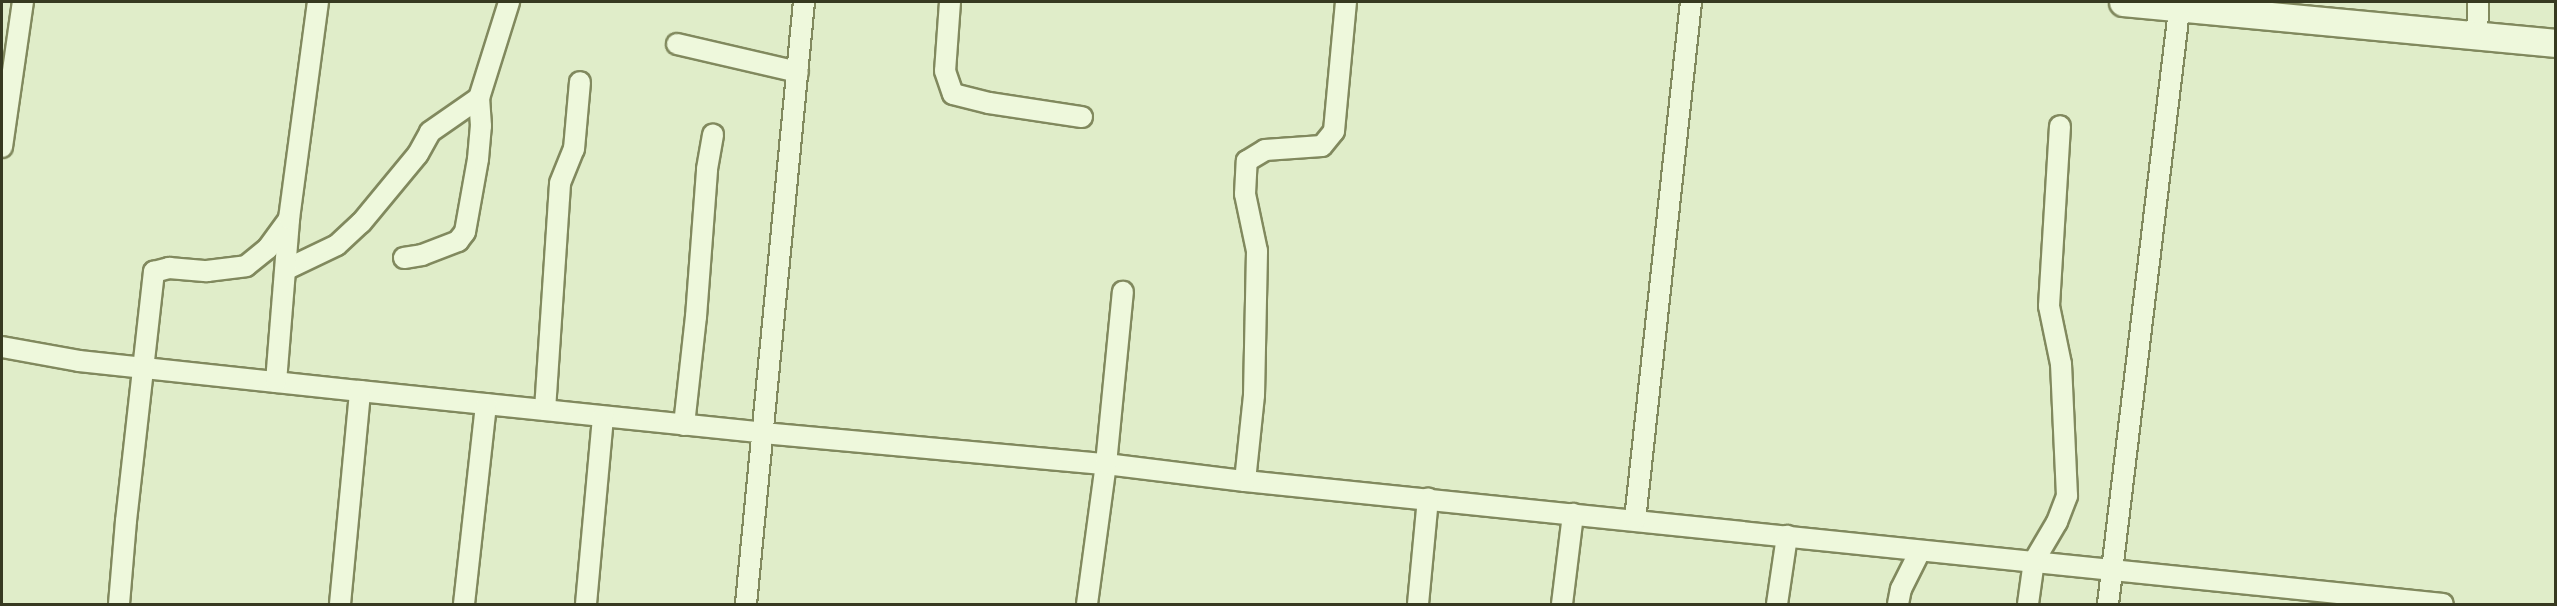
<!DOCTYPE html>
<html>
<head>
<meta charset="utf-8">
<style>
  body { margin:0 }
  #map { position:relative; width:2557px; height:606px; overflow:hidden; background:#e0edc9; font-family:Spectral,serif }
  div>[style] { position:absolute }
  .roads { filter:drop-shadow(2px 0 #81895e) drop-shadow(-2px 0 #81895e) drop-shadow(0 2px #81895e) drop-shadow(0 -2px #81895e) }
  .street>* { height:20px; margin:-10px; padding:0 10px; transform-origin:10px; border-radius:10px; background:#eef8dc }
  .secondary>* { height:27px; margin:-13.5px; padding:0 13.5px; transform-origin:13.5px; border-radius:13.5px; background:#eef8dc }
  span { translate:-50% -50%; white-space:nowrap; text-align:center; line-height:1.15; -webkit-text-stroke:5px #eaf5d8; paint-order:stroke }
  .frame { position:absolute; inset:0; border:3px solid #373a21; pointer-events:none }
</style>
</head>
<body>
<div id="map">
  <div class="roads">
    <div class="street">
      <i style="left:950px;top:2px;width:69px;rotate:94.1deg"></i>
      <i style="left:945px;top:71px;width:24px;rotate:71deg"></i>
      <i style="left:953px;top:94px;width:37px;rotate:14deg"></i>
      <i style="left:989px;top:103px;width:94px;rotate:8.6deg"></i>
      <i style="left:2477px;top:36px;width:34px;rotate:-88deg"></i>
      <i style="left:677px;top:44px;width:124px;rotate:13deg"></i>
      <i style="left:2px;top:147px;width:147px;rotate:-81.8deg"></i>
      <i style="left:404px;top:258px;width:18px;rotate:-9deg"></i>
      <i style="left:422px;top:255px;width:39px;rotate:-21deg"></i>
      <i style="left:458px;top:241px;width:11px;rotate:-52deg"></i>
      <i style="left:465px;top:232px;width:74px;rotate:-79.9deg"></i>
      <i style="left:478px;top:159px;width:33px;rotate:-85deg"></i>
      <i style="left:481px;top:126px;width:28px;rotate:-94deg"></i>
      <i style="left:287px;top:269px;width:55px;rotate:-25.6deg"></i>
      <i style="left:337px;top:245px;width:33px;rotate:-43deg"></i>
      <i style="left:361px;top:223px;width:89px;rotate:-50.4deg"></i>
      <i style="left:418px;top:154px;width:25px;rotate:-61deg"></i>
      <i style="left:430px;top:132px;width:60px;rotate:-34.8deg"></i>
      <i style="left:479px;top:98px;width:101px;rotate:-72.6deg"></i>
      <i style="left:2px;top:347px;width:78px;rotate:10.3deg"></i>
      <i style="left:79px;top:361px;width:283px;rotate:6.1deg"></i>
      <i style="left:360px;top:391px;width:405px;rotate:5.9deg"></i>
      <i style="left:763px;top:433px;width:344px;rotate:5.2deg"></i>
      <i style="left:1106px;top:464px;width:140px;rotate:7deg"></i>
      <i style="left:1245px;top:481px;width:1204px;rotate:5.86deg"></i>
      <i style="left:276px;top:382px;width:164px;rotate:-85.4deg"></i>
      <i style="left:545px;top:410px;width:227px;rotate:-86.2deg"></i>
      <i style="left:560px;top:183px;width:37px;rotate:-68deg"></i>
      <i style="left:574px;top:149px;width:67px;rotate:-84.9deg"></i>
      <i style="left:684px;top:425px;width:109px;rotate:-83.7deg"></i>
      <i style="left:696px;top:317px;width:148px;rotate:-85.7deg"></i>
      <i style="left:707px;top:169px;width:35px;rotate:-80deg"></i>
      <i style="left:1245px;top:481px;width:86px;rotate:-84deg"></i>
      <i style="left:1254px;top:395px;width:144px;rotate:-88.8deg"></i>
      <i style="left:1257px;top:251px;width:58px;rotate:-101.9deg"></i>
      <i style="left:1245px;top:194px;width:33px;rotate:-87deg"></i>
      <i style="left:1247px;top:161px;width:21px;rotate:-31deg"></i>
      <i style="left:1265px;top:150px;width:57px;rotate:-4deg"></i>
      <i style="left:1322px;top:146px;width:19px;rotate:-51deg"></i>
      <i style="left:1334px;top:131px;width:130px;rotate:-84.7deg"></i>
      <i style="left:1635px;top:520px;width:521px;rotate:-83.83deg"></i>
      <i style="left:119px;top:604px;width:83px;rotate:-85.2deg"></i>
      <i style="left:126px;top:521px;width:251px;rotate:-83.6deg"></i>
      <i style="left:154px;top:272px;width:16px;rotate:-15deg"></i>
      <i style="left:169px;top:268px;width:38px;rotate:5deg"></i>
      <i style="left:207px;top:271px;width:39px;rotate:-7deg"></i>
      <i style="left:246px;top:266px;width:28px;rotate:-39deg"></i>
      <i style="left:268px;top:248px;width:36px;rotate:-54deg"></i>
      <i style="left:289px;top:219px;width:219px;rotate:-82.4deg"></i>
      <i style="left:340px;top:604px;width:214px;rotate:-84.6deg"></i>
      <i style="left:464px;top:604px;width:201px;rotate:-83.7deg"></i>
      <i style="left:586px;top:604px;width:188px;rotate:-84.8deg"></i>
      <i style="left:746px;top:604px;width:605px;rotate:-84.5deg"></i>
      <i style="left:1087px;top:604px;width:141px;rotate:-82.3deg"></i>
      <i style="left:1106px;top:464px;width:173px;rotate:-84.4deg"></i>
      <i style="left:1418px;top:604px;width:106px;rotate:-84.6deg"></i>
      <i style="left:1562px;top:604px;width:91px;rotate:-83deg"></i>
      <i style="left:1777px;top:604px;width:69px;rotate:-81.6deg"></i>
      <i style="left:1898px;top:604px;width:15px;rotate:-79deg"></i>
      <i style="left:1901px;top:589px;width:42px;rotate:-63.4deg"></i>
      <i style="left:2028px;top:604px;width:43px;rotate:-82.1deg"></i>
      <i style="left:2034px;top:561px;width:45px;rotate:-59.5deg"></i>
      <i style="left:2057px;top:522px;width:28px;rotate:-69deg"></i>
      <i style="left:2067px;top:496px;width:132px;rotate:-92.6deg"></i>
      <i style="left:2061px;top:364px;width:59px;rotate:-101.7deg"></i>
      <i style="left:2049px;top:306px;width:180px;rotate:-86.5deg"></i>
      <i style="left:2108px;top:604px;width:606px;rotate:-83.18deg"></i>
    </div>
    <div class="secondary">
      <i style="left:2123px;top:2px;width:435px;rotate:5.4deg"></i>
    </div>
  </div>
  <div class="frame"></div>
</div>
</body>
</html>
